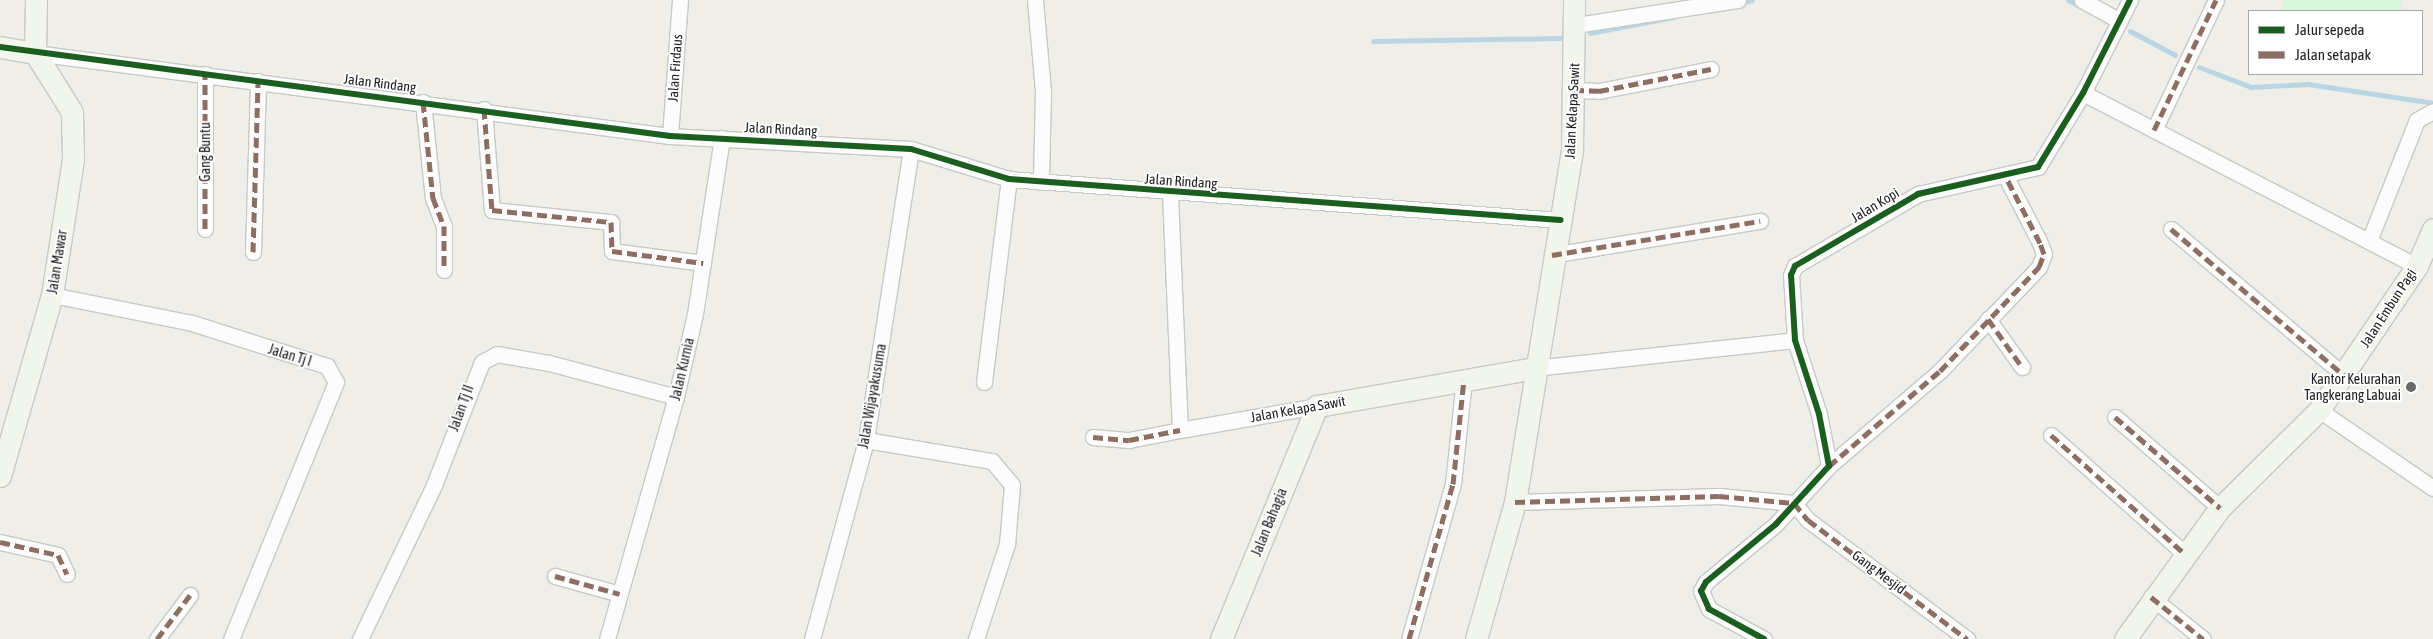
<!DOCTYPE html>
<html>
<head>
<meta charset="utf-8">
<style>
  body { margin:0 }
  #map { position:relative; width:2433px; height:639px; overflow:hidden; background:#efeee9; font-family:"Asap Condensed",sans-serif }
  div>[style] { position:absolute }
  .park>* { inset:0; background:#d6f7db; transform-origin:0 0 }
  .stream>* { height:5px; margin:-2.5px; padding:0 2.5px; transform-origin:2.5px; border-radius:2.5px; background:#bad6e5 }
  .roads { filter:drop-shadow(1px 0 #c8c8c5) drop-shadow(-1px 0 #c8c8c5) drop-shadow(0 1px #c8c8c5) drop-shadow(0 -1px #c8c8c5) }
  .street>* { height:15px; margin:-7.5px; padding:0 7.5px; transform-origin:7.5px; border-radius:7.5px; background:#fdfcfc }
  .secondary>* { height:21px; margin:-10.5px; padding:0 10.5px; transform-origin:10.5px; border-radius:10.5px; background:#f2f5eb }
  .quiet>* { height:5px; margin-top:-2.5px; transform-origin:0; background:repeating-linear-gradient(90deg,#8d6e63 0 10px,transparent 0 15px) }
  .cycleway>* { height:6px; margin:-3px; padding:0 3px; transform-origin:3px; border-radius:3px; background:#1b5e20 }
  .dots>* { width:14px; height:14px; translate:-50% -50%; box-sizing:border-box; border:2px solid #fff; border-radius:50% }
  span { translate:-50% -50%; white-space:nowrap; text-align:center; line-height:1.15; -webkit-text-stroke:4px #fff; paint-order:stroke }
  .street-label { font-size:14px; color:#212121 }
  .poi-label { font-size:14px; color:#212121 }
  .right { translate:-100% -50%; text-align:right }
  .legend { position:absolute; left:2248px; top:10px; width:175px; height:65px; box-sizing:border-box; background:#fff; border:1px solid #a6a6a6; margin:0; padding:6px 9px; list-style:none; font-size:15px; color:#212121 }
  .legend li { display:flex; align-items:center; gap:10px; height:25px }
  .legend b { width:25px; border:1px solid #a6a6a6 }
</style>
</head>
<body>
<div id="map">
  <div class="park">
    <i style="left:2283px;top:0;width:118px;height:12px"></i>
  </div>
  <div class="stream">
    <i style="left:2068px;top:0;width:15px;rotate:28deg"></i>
    <i style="left:1740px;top:3px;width:12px;rotate:-14deg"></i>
    <i style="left:2130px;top:31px;width:51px;rotate:28.1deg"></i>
    <i style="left:1590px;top:33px;width:85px;rotate:-10.9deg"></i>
    <i style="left:1373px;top:41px;width:188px;rotate:-0.9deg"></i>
    <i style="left:2199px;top:67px;width:56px;rotate:21deg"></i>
    <i style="left:2251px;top:87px;width:57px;rotate:-3deg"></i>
    <i style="left:2308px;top:84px;width:126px;rotate:8.6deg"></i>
  </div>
  <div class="roads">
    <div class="street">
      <i style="left:1035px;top:0;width:92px;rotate:85deg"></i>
      <i style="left:1043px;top:92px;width:90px;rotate:91.3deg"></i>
      <i style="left:2082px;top:0;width:43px;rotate:28.9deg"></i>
      <i style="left:1576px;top:25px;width:164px;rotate:-8.8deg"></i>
      <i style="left:35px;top:53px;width:640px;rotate:7.45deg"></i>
      <i style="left:670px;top:136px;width:241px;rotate:3.1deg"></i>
      <i style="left:911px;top:149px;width:102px;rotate:17deg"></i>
      <i style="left:1009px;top:179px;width:553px;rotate:4.26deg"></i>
      <i style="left:1574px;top:90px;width:25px;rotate:2deg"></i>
      <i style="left:1599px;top:91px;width:114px;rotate:-11.1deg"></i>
      <i style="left:2083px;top:93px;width:376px;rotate:27.4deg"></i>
      <i style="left:423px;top:102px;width:97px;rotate:84.1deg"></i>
      <i style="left:433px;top:198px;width:30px;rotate:69deg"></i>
      <i style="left:444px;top:226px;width:44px;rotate:90deg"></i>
      <i style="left:484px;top:109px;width:101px;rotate:85.5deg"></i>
      <i style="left:492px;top:210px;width:120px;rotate:5.8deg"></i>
      <i style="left:611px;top:222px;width:29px;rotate:88deg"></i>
      <i style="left:612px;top:251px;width:92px;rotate:7.5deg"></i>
      <i style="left:2154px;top:130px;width:144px;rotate:-64.5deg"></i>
      <i style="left:670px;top:136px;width:136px;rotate:-85.8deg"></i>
      <i style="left:1170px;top:193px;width:237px;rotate:87.6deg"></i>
      <i style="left:1180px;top:430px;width:139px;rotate:-9.9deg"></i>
      <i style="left:205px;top:229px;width:155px;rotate:-90deg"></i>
      <i style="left:2171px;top:229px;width:226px;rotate:40.2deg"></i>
      <i style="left:2369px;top:241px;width:130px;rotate:-68.4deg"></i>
      <i style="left:2417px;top:120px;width:18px;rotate:-29deg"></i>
      <i style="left:253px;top:252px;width:171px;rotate:-88.3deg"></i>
      <i style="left:1552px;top:255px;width:211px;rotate:-9.3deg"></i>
      <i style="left:52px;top:295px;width:143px;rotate:11.3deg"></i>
      <i style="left:192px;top:323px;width:142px;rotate:17.7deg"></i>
      <i style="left:327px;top:366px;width:18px;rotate:61deg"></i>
      <i style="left:336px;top:382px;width:278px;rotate:112.2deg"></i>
      <i style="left:1988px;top:319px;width:59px;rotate:54.7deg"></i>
      <i style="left:1534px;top:368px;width:262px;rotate:-6.1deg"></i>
      <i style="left:984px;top:382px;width:205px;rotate:-83deg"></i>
      <i style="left:2319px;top:410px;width:138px;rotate:34.4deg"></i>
      <i style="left:2115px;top:417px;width:139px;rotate:40.9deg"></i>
      <i style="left:2051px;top:435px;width:179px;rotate:41.6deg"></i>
      <i style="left:1093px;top:437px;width:36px;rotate:5deg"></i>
      <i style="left:1129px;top:440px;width:52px;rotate:-11.1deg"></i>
      <i style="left:866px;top:440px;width:128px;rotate:9.5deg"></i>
      <i style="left:992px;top:461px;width:31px;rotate:50deg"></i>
      <i style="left:1012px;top:485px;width:59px;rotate:94.8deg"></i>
      <i style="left:1007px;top:544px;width:100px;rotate:108.1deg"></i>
      <i style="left:1829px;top:466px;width:146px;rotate:-40.6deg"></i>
      <i style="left:1940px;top:371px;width:144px;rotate:-46.4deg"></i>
      <i style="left:2039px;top:267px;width:14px;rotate:-69deg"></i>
      <i style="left:2044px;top:254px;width:12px;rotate:-110deg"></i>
      <i style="left:2040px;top:243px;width:74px;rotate:-117.3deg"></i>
      <i style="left:1515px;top:502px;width:204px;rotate:-1.7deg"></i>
      <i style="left:1719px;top:496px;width:75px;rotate:5.3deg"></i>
      <i style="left:1794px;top:503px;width:22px;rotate:51deg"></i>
      <i style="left:1808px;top:520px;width:199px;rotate:36.8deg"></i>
      <i style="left:0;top:542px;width:59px;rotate:12.6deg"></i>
      <i style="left:58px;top:555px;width:21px;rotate:65deg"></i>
      <i style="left:555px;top:576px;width:67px;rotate:15.5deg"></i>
      <i style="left:2151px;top:597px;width:67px;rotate:38.9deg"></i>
      <i style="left:157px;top:639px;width:55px;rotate:-53.1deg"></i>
      <i style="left:360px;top:639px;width:171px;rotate:-64.3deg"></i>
      <i style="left:434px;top:485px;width:132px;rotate:-68.7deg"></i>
      <i style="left:482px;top:362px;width:17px;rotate:-28deg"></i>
      <i style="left:497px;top:354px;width:53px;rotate:9.8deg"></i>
      <i style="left:549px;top:363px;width:131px;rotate:15deg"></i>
      <i style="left:607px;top:639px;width:252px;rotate:-74.1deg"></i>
      <i style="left:676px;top:397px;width:85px;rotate:-77.1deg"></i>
      <i style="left:695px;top:314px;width:178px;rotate:-81.3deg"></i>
      <i style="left:812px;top:639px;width:206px;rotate:-74.8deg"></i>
      <i style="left:866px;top:440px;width:294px;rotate:-81.2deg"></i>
      <i style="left:1409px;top:639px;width:161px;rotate:-74.2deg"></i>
      <i style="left:1453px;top:484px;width:105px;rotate:-84deg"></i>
      <i style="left:1764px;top:639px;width:63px;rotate:-151.4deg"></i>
      <i style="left:1709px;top:609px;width:20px;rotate:-114deg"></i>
      <i style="left:1701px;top:591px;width:10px;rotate:-61deg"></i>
      <i style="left:1706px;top:582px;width:91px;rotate:-39.6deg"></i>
      <i style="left:1776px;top:524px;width:79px;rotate:-47.6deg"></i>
      <i style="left:1829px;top:466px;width:53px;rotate:-100.9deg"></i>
      <i style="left:1819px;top:414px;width:78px;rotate:-108deg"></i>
      <i style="left:1795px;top:340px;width:65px;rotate:-93.5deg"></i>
      <i style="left:1791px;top:275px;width:10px;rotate:-66deg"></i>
      <i style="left:1795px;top:266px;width:143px;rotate:-30.3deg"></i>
      <i style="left:1918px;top:194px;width:123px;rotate:-12.7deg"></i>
      <i style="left:2038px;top:167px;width:87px;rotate:-58.7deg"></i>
      <i style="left:2083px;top:93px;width:104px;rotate:-63.2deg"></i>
    </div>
    <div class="secondary">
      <i style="left:0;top:47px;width:36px;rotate:10deg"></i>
      <i style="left:35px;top:53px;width:53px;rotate:-88.9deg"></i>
      <i style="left:0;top:476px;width:188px;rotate:-74deg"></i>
      <i style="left:52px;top:295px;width:138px;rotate:-81.2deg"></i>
      <i style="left:73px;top:159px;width:47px;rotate:-91.2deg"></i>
      <i style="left:72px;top:112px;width:70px;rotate:-122.1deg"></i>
      <i style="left:1221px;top:639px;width:252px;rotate:-67.6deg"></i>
      <i style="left:1317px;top:406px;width:220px;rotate:-9.9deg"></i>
      <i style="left:1476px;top:639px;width:142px;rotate:-74.1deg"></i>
      <i style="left:1515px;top:502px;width:358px;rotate:-80.8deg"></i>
      <i style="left:1572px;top:149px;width:149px;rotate:-89.2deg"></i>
      <i style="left:2125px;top:639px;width:162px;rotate:-54.1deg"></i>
      <i style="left:2220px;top:508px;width:139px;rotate:-44.7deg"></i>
      <i style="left:2319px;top:410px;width:174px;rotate:-55.8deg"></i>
      <i style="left:2417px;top:266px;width:40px;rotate:-66.6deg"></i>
    </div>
  </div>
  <div class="quiet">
    <i style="left:1574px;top:90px;width:25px;rotate:2deg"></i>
    <i style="left:1599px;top:91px;width:114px;rotate:-11.1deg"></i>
    <i style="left:423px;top:102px;width:97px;rotate:84.1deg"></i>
    <i style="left:433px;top:198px;width:30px;rotate:69deg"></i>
    <i style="left:444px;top:226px;width:44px;rotate:90deg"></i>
    <i style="left:484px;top:109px;width:101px;rotate:85.5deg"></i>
    <i style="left:492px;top:210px;width:120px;rotate:5.8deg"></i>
    <i style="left:611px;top:222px;width:29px;rotate:88deg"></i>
    <i style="left:612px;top:251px;width:92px;rotate:7.5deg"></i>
    <i style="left:2154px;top:130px;width:144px;rotate:-64.5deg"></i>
    <i style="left:205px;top:229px;width:155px;rotate:-90deg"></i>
    <i style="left:2171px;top:229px;width:226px;rotate:40.2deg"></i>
    <i style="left:253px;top:252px;width:171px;rotate:-88.3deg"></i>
    <i style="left:1552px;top:255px;width:211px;rotate:-9.3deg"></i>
    <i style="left:1988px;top:319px;width:59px;rotate:54.7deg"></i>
    <i style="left:2115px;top:417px;width:139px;rotate:40.9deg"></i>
    <i style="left:2051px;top:435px;width:179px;rotate:41.6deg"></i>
    <i style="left:1093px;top:437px;width:36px;rotate:5deg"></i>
    <i style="left:1129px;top:440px;width:52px;rotate:-11.1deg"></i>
    <i style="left:1829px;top:466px;width:146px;rotate:-40.6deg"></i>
    <i style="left:1940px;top:371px;width:144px;rotate:-46.4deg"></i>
    <i style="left:2039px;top:267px;width:14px;rotate:-69deg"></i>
    <i style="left:2044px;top:254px;width:12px;rotate:-110deg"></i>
    <i style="left:2040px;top:243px;width:74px;rotate:-117.3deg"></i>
    <i style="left:1515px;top:502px;width:204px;rotate:-1.7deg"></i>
    <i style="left:1719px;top:496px;width:75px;rotate:5.3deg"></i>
    <i style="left:1794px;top:503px;width:22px;rotate:51deg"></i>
    <i style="left:1808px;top:520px;width:199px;rotate:36.8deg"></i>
    <i style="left:0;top:542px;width:59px;rotate:12.6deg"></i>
    <i style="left:58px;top:555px;width:21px;rotate:65deg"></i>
    <i style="left:555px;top:576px;width:67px;rotate:15.5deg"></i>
    <i style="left:2151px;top:597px;width:67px;rotate:38.9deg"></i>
    <i style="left:157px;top:639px;width:55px;rotate:-53.1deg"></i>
    <i style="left:1409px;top:639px;width:161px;rotate:-74.2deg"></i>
    <i style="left:1453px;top:484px;width:105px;rotate:-84deg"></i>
  </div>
  <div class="cycleway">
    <i style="left:0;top:47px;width:676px;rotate:7.57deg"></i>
    <i style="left:670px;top:136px;width:241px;rotate:3.1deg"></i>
    <i style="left:911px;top:149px;width:102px;rotate:17deg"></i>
    <i style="left:1009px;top:179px;width:553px;rotate:4.26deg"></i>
    <i style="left:1764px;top:639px;width:63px;rotate:-151.4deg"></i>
    <i style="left:1709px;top:609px;width:20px;rotate:-114deg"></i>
    <i style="left:1701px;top:591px;width:10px;rotate:-61deg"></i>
    <i style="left:1706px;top:582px;width:91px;rotate:-39.6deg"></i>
    <i style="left:1776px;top:524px;width:79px;rotate:-47.6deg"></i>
    <i style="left:1829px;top:466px;width:53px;rotate:-100.9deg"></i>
    <i style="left:1819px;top:414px;width:78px;rotate:-108deg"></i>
    <i style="left:1795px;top:340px;width:65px;rotate:-93.5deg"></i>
    <i style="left:1791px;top:275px;width:10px;rotate:-66deg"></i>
    <i style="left:1795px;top:266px;width:143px;rotate:-30.3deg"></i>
    <i style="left:1918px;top:194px;width:123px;rotate:-12.7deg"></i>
    <i style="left:2038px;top:167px;width:87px;rotate:-58.7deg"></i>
    <i style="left:2083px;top:93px;width:104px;rotate:-63.2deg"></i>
  </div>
  <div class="dots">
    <i style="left:2411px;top:387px;background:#696967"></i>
  </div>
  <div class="street-label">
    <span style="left:675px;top:68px;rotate:-86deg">Jalan Firdaus</span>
    <span style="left:380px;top:83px;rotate:7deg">Jalan Rindang</span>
    <span style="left:1572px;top:111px;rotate:-87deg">Jalan Kelapa Sawit</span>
    <span style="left:781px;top:129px;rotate:3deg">Jalan Rindang</span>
    <span style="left:205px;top:152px;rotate:-90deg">Gang Buntu</span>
    <span style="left:1181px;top:181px;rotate:4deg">Jalan Rindang</span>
    <span style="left:1875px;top:205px;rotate:-31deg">Jalan Kopi</span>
    <span style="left:57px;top:262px;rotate:-81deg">Jalan Mawar</span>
    <span style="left:2388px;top:308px;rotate:-57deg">Jalan Embun Pagi</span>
    <span style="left:290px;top:355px;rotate:17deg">Jalan Tj I</span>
    <span style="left:682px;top:369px;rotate:-77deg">Jalan Kurnia</span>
    <span style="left:872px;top:396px;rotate:-80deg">Jalan Wijayakusuma</span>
    <span style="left:461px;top:408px;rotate:-70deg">Jalan Tj II</span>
    <span style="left:1298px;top:409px;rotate:-10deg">Jalan Kelapa Sawit</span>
    <span style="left:1269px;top:522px;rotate:-68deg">Jalan Bahagia</span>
    <span style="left:1879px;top:572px;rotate:37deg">Gang Mesjid</span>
  </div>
  <div class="poi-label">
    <span class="right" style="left:2401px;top:387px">Kantor Kelurahan<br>Tangkerang Labuai</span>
  </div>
  <ul class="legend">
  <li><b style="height:6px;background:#1b5e20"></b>Jalur sepeda</li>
  <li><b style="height:6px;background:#8d6e63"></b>Jalan setapak</li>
  </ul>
</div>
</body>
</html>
